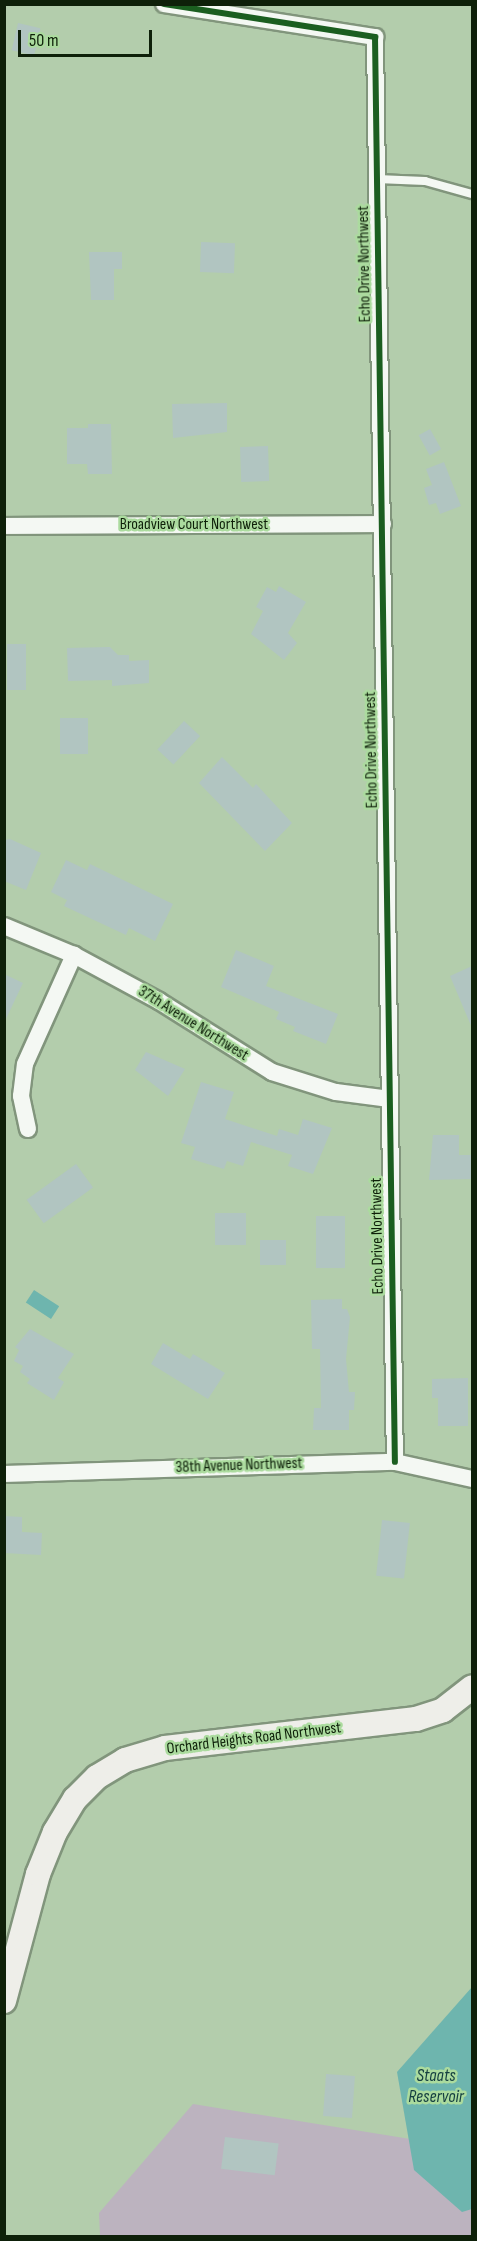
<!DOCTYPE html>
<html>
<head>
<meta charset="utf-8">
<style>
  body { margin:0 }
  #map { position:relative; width:477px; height:2241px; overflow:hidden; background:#b3cdac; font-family:"Sofia Sans Condensed",sans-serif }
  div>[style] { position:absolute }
  .green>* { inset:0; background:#bcb3bf }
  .water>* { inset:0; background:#6eb5ae; transform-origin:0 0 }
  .building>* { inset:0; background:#b1c5c1; transform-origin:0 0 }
  .roads { filter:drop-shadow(2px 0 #81957c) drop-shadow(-2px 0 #81957c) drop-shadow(0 2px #81957c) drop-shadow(0 -2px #81957c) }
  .lane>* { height:8px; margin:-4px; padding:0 4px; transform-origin:4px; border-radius:4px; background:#f4f8f3 }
  .street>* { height:16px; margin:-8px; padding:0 8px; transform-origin:8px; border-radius:8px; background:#f4f8f3 }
  .secondary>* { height:24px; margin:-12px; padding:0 12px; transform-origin:12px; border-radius:12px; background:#eeeee9 }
  .cycleway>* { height:6px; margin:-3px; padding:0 3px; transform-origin:3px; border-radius:3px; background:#1b5e20 }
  span { translate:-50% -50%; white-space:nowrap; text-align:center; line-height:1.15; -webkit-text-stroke:5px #abdb9e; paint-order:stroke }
  .street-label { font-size:16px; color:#0e2009 }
  .water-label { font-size:18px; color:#143e40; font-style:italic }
  .frame { position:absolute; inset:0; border:6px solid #0e2009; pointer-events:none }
  .scale { position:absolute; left:18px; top:30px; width:134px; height:27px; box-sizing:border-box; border:3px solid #0e2009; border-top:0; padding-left:8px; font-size:18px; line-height:21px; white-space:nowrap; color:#0e2009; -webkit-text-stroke:4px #abdb9e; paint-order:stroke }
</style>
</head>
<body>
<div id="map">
  <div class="green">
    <i style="clip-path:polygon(193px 2104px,472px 2149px,472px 2236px,100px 2236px,99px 2213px)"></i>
  </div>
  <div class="water">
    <i style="left:34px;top:1290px;width:30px;height:15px;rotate:33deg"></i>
    <i style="clip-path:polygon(472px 1987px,472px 2209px,462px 2212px,414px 2170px,397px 2072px)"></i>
  </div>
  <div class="building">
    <i style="left:18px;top:23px;width:23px;height:28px;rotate:13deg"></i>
    <i style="left:201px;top:242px;width:34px;height:30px;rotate:2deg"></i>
    <i style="clip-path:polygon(89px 252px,122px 252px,122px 269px,114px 269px,114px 300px,91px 300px)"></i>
    <i style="clip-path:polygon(227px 403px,227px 432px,173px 438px,172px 404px)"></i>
    <i style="clip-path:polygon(88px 424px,111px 424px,112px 474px,88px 474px,87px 464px,67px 464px,67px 428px,88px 428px)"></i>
    <i style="left:430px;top:429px;width:23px;height:13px;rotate:61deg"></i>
    <i style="left:268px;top:446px;width:35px;height:28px;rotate:88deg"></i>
    <i style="clip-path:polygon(444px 462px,461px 506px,440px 514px,436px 503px,429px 505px,424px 488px,432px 485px,426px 469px)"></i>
    <i style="clip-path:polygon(279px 586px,306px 602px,288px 633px,297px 643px,284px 660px,251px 634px,263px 611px,256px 607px,267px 587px,276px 592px)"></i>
    <i style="left:7px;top:644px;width:19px;height:46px"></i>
    <i style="clip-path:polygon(110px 647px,118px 655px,129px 655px,129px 661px,149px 660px,149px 683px,112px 686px,112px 680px,68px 681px,67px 648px)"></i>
    <i style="left:88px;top:718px;width:36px;height:28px;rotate:90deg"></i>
    <i style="left:184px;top:721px;width:22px;height:39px;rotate:43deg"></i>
    <i style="clip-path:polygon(222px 757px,253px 788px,256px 784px,292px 823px,265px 851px,199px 783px)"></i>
    <i style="clip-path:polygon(10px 839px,41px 853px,26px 890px,4px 881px,4px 840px)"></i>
    <i style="clip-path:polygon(66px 860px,87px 870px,90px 864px,173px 904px,155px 941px,129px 928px,126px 935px,64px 906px,67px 900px,51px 892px)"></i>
    <i style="clip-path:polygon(236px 950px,274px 966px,266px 986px,338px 1014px,326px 1044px,293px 1031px,295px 1027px,276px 1019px,279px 1012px,221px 987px)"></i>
    <i style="clip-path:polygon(472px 966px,472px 1028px,450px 976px)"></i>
    <i style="clip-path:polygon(4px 974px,23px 983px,4px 1023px)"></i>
    <i style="clip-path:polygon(146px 1052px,185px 1069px,168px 1096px,135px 1070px)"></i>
    <i style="clip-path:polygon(201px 1082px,234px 1092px,225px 1119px,277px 1136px,279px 1129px,298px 1135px,303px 1119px,332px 1128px,313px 1174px,288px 1166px,292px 1155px,251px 1142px,243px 1166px,227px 1161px,224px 1169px,191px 1159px,195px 1147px,181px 1143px)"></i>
    <i style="clip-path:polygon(433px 1135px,459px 1135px,459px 1155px,472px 1155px,472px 1179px,429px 1180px)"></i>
    <i style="left:76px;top:1164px;width:29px;height:61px;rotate:54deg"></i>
    <i style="left:215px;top:1213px;width:31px;height:32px"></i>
    <i style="left:316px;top:1216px;width:29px;height:52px"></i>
    <i style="left:260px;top:1240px;width:26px;height:25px"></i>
    <i style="clip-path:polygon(342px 1299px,342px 1309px,347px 1309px,350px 1317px,346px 1359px,349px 1392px,355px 1392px,354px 1410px,349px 1410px,349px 1430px,313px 1430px,314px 1408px,321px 1408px,320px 1349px,312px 1349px,311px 1300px)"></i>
    <i style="clip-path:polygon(30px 1329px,74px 1354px,58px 1378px,64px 1382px,54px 1400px,27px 1383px,30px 1379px,20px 1372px,23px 1366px,14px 1361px,19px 1350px,15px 1347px)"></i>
    <i style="clip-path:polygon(163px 1343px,190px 1359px,193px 1354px,225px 1373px,208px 1399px,151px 1364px)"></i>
    <i style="clip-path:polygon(468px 1378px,468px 1426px,438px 1426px,438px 1398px,432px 1398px,432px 1379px)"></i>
    <i style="clip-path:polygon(4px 1516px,22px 1517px,22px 1532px,42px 1533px,41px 1555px,4px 1553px)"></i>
    <i style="left:382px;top:1520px;width:28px;height:56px;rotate:6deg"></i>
    <i style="left:326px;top:2074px;width:29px;height:42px;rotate:4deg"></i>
    <i style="left:225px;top:2137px;width:54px;height:32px;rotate:7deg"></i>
  </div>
  <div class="roads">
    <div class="lane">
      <i style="left:377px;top:179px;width:48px;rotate:2.4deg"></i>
      <i style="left:425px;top:181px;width:49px;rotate:15.5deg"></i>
    </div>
    <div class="street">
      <i style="left:164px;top:4px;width:214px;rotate:8.9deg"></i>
      <i style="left:375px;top:37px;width:1425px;rotate:89.2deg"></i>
      <i style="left:4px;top:526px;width:379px;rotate:-0.3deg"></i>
      <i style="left:4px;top:926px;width:76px;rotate:22.5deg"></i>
      <i style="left:74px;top:955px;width:97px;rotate:28.4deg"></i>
      <i style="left:159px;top:1001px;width:133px;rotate:32.1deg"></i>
      <i style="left:272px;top:1072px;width:67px;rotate:17.4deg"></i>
      <i style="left:336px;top:1092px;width:54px;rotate:7.4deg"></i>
      <i style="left:28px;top:1129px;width:34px;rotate:-102deg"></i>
      <i style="left:21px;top:1096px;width:32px;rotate:-83deg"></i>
      <i style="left:25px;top:1064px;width:120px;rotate:-65.8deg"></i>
      <i style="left:4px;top:1474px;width:391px;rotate:-1.8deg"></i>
      <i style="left:395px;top:1462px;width:79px;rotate:12.4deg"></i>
    </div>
    <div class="secondary">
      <i style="left:4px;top:2001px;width:131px;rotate:-75deg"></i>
      <i style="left:38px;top:1874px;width:45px;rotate:-68deg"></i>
      <i style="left:55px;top:1832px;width:39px;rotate:-59deg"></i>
      <i style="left:75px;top:1799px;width:31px;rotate:-45deg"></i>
      <i style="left:97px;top:1777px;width:33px;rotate:-31deg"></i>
      <i style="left:125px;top:1760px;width:42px;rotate:-16.7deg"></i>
      <i style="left:165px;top:1748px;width:253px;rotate:-6.6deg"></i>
      <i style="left:416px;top:1719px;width:28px;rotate:-18deg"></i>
      <i style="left:443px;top:1710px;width:37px;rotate:-38deg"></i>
    </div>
  </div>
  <div class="cycleway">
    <i style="left:164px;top:4px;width:214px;rotate:8.9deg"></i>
    <i style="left:375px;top:37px;width:1425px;rotate:89.2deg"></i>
  </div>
  <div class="street-label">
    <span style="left:365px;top:264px;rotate:-91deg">Echo Drive Northwest</span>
    <span style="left:194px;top:525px">Broadview Court Northwest</span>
    <span style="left:372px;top:750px;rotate:-91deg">Echo Drive Northwest</span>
    <span style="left:193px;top:1024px;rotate:32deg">37th Avenue Northwest</span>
    <span style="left:378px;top:1236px;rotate:-91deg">Echo Drive Northwest</span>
    <span style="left:239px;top:1466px;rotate:-2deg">38th Avenue Northwest</span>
    <span style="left:254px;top:1739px;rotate:-7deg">Orchard Heights Road Northwest</span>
  </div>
  <div class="water-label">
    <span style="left:436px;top:2087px">Staats<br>Reservoir</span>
  </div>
  <div class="frame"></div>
  <div class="scale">50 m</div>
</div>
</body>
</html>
